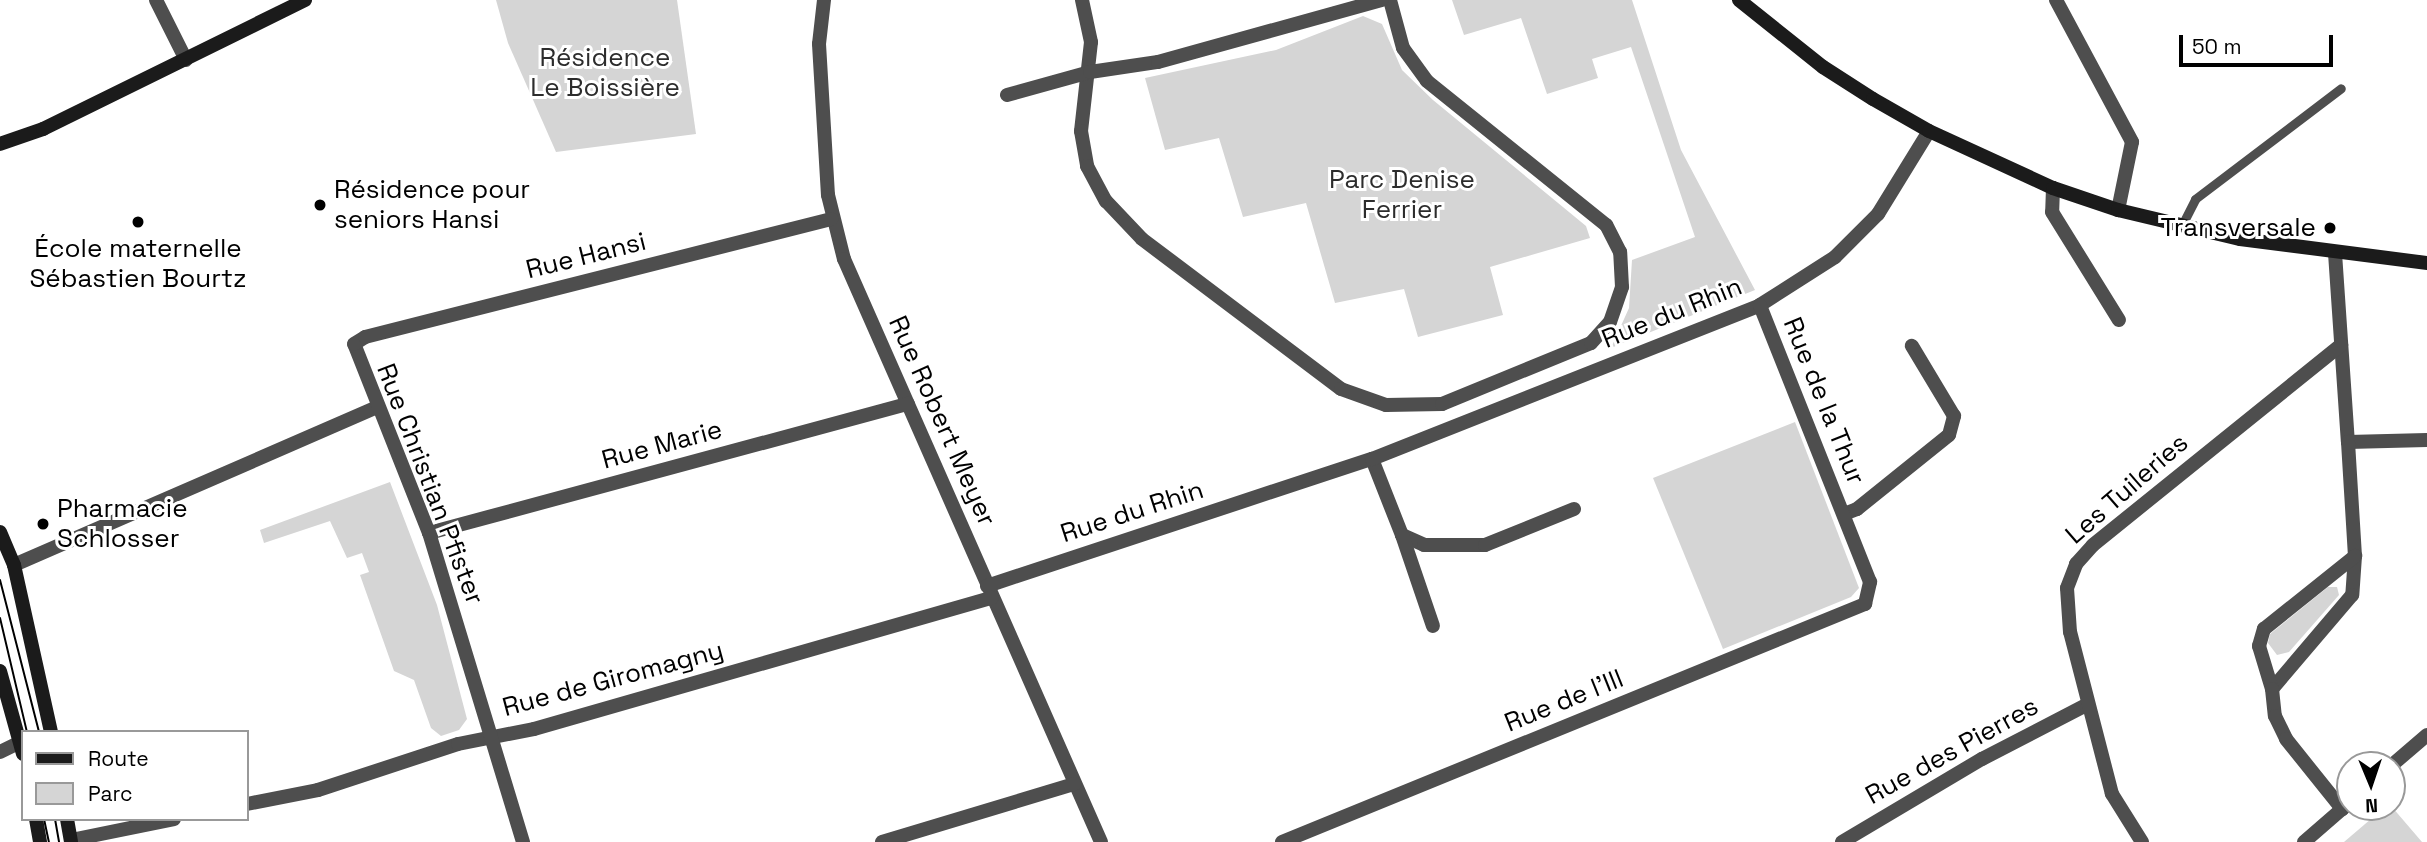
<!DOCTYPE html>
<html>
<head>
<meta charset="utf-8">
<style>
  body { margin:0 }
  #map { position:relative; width:2427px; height:842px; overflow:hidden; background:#fff; font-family:"Space Grotesk",sans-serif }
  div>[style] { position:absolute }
  .green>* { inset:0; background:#d5d5d5 }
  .lane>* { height:9px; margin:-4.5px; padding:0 4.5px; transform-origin:4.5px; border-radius:4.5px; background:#4e4e4e }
  .street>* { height:14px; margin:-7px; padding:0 7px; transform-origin:7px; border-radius:7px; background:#4e4e4e }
  .secondary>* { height:14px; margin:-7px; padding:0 7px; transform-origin:7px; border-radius:7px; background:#1b1b1b }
  .tram>* { height:2px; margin:-1px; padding:0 1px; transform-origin:1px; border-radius:1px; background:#000 }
  .dots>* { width:19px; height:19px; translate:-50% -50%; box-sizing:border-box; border:4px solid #fff; border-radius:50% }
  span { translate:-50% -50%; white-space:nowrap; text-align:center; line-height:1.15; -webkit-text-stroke:6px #fff; paint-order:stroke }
  .park-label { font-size:26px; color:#2c2c2c }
  .poi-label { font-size:26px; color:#000 }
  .left { translate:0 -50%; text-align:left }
  .right { translate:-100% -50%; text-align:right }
  .street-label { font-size:26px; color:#000 }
  .legend { position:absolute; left:21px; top:730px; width:228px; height:91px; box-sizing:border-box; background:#fff; border:2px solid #999; margin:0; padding:9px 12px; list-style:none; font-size:21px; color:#000 }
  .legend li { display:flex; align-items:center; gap:14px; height:35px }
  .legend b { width:35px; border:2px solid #999 }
  .north { position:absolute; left:2336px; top:751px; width:70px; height:70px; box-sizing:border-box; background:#fff; border:2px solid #999; border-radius:50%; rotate:178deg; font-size:19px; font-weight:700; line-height:28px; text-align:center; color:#000 }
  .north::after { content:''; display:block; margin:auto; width:24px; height:32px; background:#000; clip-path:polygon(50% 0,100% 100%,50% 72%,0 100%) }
  .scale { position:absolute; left:2179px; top:35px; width:154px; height:32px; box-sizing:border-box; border:4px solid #000; border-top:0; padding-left:9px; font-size:21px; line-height:24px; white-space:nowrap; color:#000; -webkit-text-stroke:5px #fff; paint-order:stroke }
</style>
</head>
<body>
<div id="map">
  <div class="green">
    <i style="clip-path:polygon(496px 0,677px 0,696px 134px,556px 152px,508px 43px)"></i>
    <i style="clip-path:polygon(1452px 0,1632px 0,1681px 150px,1755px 290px,1611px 348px,1629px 308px,1632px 260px,1695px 237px,1631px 47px,1592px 59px,1598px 78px,1547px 94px,1521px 18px,1464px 35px)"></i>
    <i style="clip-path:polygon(1363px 16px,1382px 24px,1402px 70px,1433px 100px,1586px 226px,1590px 238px,1490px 267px,1503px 315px,1418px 337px,1404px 289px,1335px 303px,1306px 203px,1243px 217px,1219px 138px,1165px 150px,1145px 78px,1276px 50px)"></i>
    <i style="clip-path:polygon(1795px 422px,1859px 588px,1851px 597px,1723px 649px,1653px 478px)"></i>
    <i style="clip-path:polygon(390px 482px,437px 605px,467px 719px,459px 730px,441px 736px,431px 728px,414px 680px,394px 671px,360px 575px,369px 572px,362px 553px,347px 558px,330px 521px,264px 543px,260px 530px)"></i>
    <i style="clip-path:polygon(2328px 587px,2337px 587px,2339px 595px,2289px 652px,2277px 655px,2268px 643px,2270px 634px)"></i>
    <i style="clip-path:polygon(2385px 807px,2392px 807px,2422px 842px,2344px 842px)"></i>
  </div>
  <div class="lane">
    <i style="left:2181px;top:227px;width:31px;rotate:-63deg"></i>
    <i style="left:2195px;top:199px;width:183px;rotate:-37.2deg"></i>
  </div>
  <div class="street">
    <i style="left:156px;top:0;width:67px;rotate:63.4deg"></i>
    <i style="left:824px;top:0;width:44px;rotate:96.5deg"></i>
    <i style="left:819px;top:44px;width:151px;rotate:86.6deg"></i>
    <i style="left:828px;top:195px;width:66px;rotate:76deg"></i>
    <i style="left:844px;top:259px;width:637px;rotate:66.21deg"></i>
    <i style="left:1082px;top:0;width:43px;rotate:77.9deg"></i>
    <i style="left:1091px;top:42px;width:90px;rotate:96.4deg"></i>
    <i style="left:1081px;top:131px;width:36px;rotate:80deg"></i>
    <i style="left:1087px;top:166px;width:40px;rotate:62deg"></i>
    <i style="left:1106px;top:201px;width:52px;rotate:46.5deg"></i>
    <i style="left:1142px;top:239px;width:249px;rotate:37deg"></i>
    <i style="left:1341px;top:389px;width:48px;rotate:19.6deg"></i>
    <i style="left:1386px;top:405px;width:56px;rotate:-1deg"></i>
    <i style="left:1442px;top:404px;width:161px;rotate:-22.3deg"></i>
    <i style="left:1591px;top:343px;width:28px;rotate:-48deg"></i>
    <i style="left:1610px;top:322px;width:37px;rotate:-71deg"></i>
    <i style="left:1622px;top:287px;width:35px;rotate:-93deg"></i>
    <i style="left:1620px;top:252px;width:30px;rotate:-117deg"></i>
    <i style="left:1606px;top:225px;width:230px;rotate:-141.2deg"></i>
    <i style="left:1427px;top:81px;width:41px;rotate:-126deg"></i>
    <i style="left:1403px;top:48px;width:50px;rotate:-105.2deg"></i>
    <i style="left:2056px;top:0;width:161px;rotate:61.8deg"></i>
    <i style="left:2132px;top:142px;width:69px;rotate:101.6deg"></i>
    <i style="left:1007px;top:95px;width:86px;rotate:-15.5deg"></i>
    <i style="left:1090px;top:72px;width:69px;rotate:-8.4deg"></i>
    <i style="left:1158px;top:62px;width:232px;rotate:-15.5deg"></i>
    <i style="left:2053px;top:188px;width:24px;rotate:92deg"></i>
    <i style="left:2052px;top:212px;width:127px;rotate:58.2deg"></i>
    <i style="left:2335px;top:253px;width:189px;rotate:86.1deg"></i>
    <i style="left:2348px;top:442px;width:79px;rotate:-1.5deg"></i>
    <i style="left:2348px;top:442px;width:114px;rotate:86.5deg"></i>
    <i style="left:1372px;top:459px;width:82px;rotate:68.5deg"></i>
    <i style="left:1402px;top:535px;width:24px;rotate:24deg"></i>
    <i style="left:1424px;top:545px;width:61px"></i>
    <i style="left:1485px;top:545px;width:96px;rotate:-22deg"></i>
    <i style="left:1844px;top:514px;width:14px;rotate:-21deg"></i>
    <i style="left:1857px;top:509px;width:118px;rotate:-38.8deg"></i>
    <i style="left:1949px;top:435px;width:20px;rotate:-75deg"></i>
    <i style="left:1954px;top:416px;width:82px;rotate:-121deg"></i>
    <i style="left:429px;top:533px;width:496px;rotate:-15.1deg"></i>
    <i style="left:1402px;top:535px;width:96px;rotate:71.2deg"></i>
    <i style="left:2355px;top:556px;width:39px;rotate:94deg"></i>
    <i style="left:2352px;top:595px;width:123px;rotate:130.4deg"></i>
    <i style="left:2272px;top:689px;width:45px;rotate:-106.8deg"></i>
    <i style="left:2259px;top:646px;width:18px;rotate:-74deg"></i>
    <i style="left:2264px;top:629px;width:117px;rotate:-38.7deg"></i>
    <i style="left:14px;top:565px;width:397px;rotate:-23.5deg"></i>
    <i style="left:987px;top:586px;width:405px;rotate:-18.3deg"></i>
    <i style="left:1372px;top:459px;width:417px;rotate:-21.6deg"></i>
    <i style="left:1760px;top:305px;width:89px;rotate:-32.6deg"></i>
    <i style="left:1835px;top:257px;width:61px;rotate:-45deg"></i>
    <i style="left:1878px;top:214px;width:97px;rotate:-58.4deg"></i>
    <i style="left:2272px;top:689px;width:27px;rotate:84deg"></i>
    <i style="left:2275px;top:716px;width:25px;rotate:64deg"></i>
    <i style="left:2286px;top:739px;width:90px;rotate:51.3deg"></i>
    <i style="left:0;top:752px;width:25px;rotate:-26deg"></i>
    <i style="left:2392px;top:765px;width:46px;rotate:-40.6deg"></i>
    <i style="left:247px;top:804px;width:72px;rotate:-11.2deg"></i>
    <i style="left:318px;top:790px;width:147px;rotate:-18.2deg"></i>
    <i style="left:458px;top:744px;width:77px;rotate:-11.2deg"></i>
    <i style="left:534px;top:729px;width:476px;rotate:-16deg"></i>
    <i style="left:71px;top:840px;width:105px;rotate:-11.5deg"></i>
    <i style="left:523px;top:842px;width:323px;rotate:-106.9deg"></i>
    <i style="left:429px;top:533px;width:203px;rotate:-111.6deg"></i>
    <i style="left:354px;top:344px;width:13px;rotate:-32deg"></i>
    <i style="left:365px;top:337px;width:481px;rotate:-14.2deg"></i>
    <i style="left:882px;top:842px;width:201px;rotate:-16.8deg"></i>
    <i style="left:1282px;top:842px;width:630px;rotate:-22.21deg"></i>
    <i style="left:1865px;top:604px;width:23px;rotate:-77deg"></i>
    <i style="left:1870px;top:582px;width:298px;rotate:-111.7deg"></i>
    <i style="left:1842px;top:842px;width:163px;rotate:-30.7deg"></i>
    <i style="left:1982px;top:759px;width:119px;rotate:-27.4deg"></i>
    <i style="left:2142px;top:842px;width:57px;rotate:-122deg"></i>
    <i style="left:2112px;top:794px;width:167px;rotate:-104.5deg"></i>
    <i style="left:2070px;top:632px;width:44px;rotate:-93.9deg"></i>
    <i style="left:2067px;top:588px;width:26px;rotate:-69deg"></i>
    <i style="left:2076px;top:564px;width:25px;rotate:-48deg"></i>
    <i style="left:2093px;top:545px;width:319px;rotate:-38.9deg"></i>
    <i style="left:2304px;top:842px;width:61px;rotate:-41deg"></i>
  </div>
  <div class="secondary">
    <i style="left:1739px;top:0;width:107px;rotate:38.6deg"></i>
    <i style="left:1823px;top:67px;width:59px;rotate:32.6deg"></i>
    <i style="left:1873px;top:99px;width:64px;rotate:29.7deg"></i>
    <i style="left:1929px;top:131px;width:136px;rotate:24.7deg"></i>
    <i style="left:2053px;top:188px;width:69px;rotate:18.7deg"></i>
    <i style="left:2118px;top:210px;width:125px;rotate:13.4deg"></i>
    <i style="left:2240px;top:239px;width:189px;rotate:7.3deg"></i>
    <i style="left:0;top:144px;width:46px;rotate:-19.2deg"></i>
    <i style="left:43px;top:129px;width:292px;rotate:-26.2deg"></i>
    <i style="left:0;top:532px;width:36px;rotate:67deg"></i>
    <i style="left:14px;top:565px;width:171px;rotate:77.5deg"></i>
    <i style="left:0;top:671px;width:86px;rotate:74.5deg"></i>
    <i style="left:36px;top:819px;width:23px;rotate:80deg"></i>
    <i style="left:67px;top:819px;width:23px;rotate:80deg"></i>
  </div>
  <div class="tram">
    <i style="left:0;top:580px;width:157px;rotate:75.6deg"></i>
    <i style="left:0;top:618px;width:117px;rotate:76.7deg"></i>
    <i style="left:44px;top:819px;width:24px;rotate:78deg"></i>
    <i style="left:55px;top:819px;width:23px;rotate:80deg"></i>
  </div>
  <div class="dots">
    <i style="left:320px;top:205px;background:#000"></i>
    <i style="left:138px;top:222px;background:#000"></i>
    <i style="left:2330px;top:228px;background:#000"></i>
    <i style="left:43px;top:524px;background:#000"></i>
  </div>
  <div class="park-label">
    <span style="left:605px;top:73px">Résidence<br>Le Boissière</span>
    <span style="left:1402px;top:195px">Parc Denise<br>Ferrier</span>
  </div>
  <div class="poi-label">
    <span class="left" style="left:334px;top:205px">Résidence pour<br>seniors Hansi</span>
    <span class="right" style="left:2316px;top:228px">Transversale</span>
    <span style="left:138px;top:264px">École maternelle<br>Sébastien Bourtz</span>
    <span class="left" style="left:57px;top:524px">Pharmacie<br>Schlosser</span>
  </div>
  <div class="street-label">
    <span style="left:586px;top:256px;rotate:-14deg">Rue Hansi</span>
    <span style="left:1672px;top:313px;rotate:-22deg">Rue du Rhin</span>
    <span style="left:1824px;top:401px;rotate:68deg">Rue de la Thur</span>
    <span style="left:942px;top:421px;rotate:66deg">Rue Robert Meyer</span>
    <span style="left:662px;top:445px;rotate:-15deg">Rue Marie</span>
    <span style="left:430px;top:484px;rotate:69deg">Rue Christian Pfister</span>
    <span style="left:2127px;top:489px;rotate:-41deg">Les Tuileries</span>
    <span style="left:1132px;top:512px;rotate:-18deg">Rue du Rhin</span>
    <span style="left:613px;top:679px;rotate:-15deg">Rue de Giromagny</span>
    <span style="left:1564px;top:701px;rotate:-22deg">Rue de l'Ill</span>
    <span style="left:1952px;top:751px;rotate:-29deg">Rue des Pierres</span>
  </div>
  <ul class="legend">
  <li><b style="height:9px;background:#1b1b1b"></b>Route</li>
  <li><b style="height:19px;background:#d5d5d5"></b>Parc</li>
  </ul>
  <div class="north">N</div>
  <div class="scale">50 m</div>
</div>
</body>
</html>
